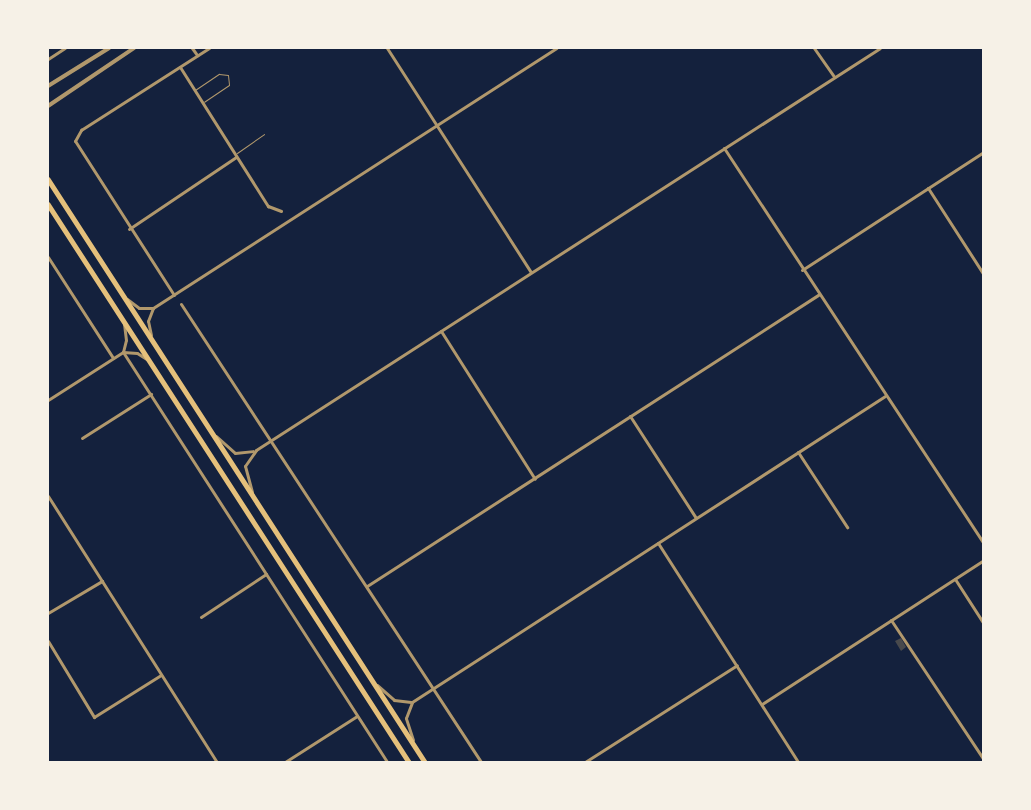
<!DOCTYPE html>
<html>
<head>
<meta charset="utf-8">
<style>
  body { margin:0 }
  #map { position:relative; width:1031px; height:810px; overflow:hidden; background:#14213d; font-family:Mulish,sans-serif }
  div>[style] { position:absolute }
  .building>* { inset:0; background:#48494c }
  .service>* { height:1px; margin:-0.5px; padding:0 0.5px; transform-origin:0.5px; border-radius:0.5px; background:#b1986c }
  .minor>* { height:3px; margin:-1.5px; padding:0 1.5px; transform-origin:1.5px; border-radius:1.5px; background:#b1986c }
  .tertiary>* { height:4px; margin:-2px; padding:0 2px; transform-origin:2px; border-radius:2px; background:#b1986c }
  .primary>* { height:4.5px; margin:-2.25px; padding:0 2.25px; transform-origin:2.25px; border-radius:2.25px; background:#e5c07b }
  span { translate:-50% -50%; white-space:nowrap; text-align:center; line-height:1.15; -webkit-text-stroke:5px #f6f1e7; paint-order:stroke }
  .frame { position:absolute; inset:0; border:49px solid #f6f1e7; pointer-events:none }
</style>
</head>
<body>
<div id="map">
  <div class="building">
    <i style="clip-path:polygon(901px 638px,906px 647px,901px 651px,895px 641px)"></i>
  </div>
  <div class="service">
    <i style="left:195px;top:90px;width:29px;rotate:-34deg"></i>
    <i style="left:219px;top:74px;width:9px;rotate:6deg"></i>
    <i style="left:228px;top:75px;width:10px;rotate:84deg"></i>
    <i style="left:229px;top:85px;width:30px;rotate:146deg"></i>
    <i style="left:237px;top:153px;width:33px;rotate:-35deg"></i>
  </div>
  <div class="minor">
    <i style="left:192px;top:48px;width:9px;rotate:54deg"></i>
    <i style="left:387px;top:48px;width:266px;rotate:57.3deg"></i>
    <i style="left:814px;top:48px;width:35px;rotate:55deg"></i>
    <i style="left:48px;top:59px;width:20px;rotate:-33deg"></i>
    <i style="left:180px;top:67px;width:165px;rotate:57.7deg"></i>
    <i style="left:268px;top:206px;width:14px;rotate:21deg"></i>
    <i style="left:724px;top:148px;width:474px;rotate:56.7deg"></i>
    <i style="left:928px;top:188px;width:103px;rotate:57.2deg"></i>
    <i style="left:129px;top:229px;width:129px;rotate:-33.9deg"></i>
    <i style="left:48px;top:257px;width:120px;rotate:57.2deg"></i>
    <i style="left:802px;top:270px;width:217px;rotate:-33deg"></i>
    <i style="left:174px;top:295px;width:183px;rotate:-122.7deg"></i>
    <i style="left:75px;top:141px;width:13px;rotate:-61deg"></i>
    <i style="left:81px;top:130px;width:152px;rotate:-32.6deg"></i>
    <i style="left:127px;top:299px;width:15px;rotate:37deg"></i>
    <i style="left:139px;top:308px;width:14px"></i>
    <i style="left:181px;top:304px;width:548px;rotate:56.77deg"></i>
    <i style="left:441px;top:331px;width:175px;rotate:57.6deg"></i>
    <i style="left:151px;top:335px;width:14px;rotate:-102deg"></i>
    <i style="left:148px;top:321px;width:14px;rotate:-69deg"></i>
    <i style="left:153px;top:308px;width:480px;rotate:-32.8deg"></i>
    <i style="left:123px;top:352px;width:488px;rotate:57.2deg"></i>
    <i style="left:123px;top:352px;width:12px;rotate:-76deg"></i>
    <i style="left:126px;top:340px;width:17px;rotate:-97deg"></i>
    <i style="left:48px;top:400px;width:89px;rotate:-32.6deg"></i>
    <i style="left:123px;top:352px;width:14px;rotate:4deg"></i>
    <i style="left:137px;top:353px;width:13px;rotate:32deg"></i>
    <i style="left:630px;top:416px;width:121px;rotate:57.1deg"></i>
    <i style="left:216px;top:436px;width:25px;rotate:42deg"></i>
    <i style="left:235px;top:453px;width:18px;rotate:-6deg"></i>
    <i style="left:82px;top:438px;width:82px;rotate:-32.5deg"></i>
    <i style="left:798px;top:452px;width:90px;rotate:56.8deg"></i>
    <i style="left:252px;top:492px;width:27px;rotate:-105deg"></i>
    <i style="left:245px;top:466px;width:19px;rotate:-55deg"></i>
    <i style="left:256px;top:450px;width:742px;rotate:-32.79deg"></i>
    <i style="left:48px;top:496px;width:315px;rotate:57.6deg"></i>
    <i style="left:658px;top:543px;width:260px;rotate:57.4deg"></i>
    <i style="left:955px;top:579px;width:54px;rotate:57.2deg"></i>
    <i style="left:367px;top:586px;width:537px;rotate:-32.83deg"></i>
    <i style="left:48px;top:613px;width:63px;rotate:-30.7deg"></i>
    <i style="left:201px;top:617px;width:78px;rotate:-33.5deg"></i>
    <i style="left:891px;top:620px;width:168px;rotate:56.4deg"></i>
    <i style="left:48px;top:641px;width:89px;rotate:58.8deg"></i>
    <i style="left:94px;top:717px;width:79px;rotate:-32.1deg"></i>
    <i style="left:377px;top:685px;width:23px;rotate:41deg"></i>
    <i style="left:394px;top:700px;width:17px;rotate:7deg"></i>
    <i style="left:762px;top:704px;width:265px;rotate:-33deg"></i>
    <i style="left:413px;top:740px;width:23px;rotate:-108deg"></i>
    <i style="left:406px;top:718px;width:17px;rotate:-69deg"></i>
    <i style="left:412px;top:702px;width:563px;rotate:-32.9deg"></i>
    <i style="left:285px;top:762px;width:85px;rotate:-32.6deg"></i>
    <i style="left:585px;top:762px;width:180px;rotate:-32.5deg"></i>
  </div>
  <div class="tertiary">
    <i style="left:48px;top:86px;width:72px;rotate:-31.9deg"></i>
    <i style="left:48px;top:106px;width:104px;rotate:-34deg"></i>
  </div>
  <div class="primary">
    <i style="left:48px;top:179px;width:694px;rotate:57.11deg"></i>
    <i style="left:48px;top:204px;width:665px;rotate:57.1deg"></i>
  </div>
  <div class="frame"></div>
</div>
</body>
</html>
